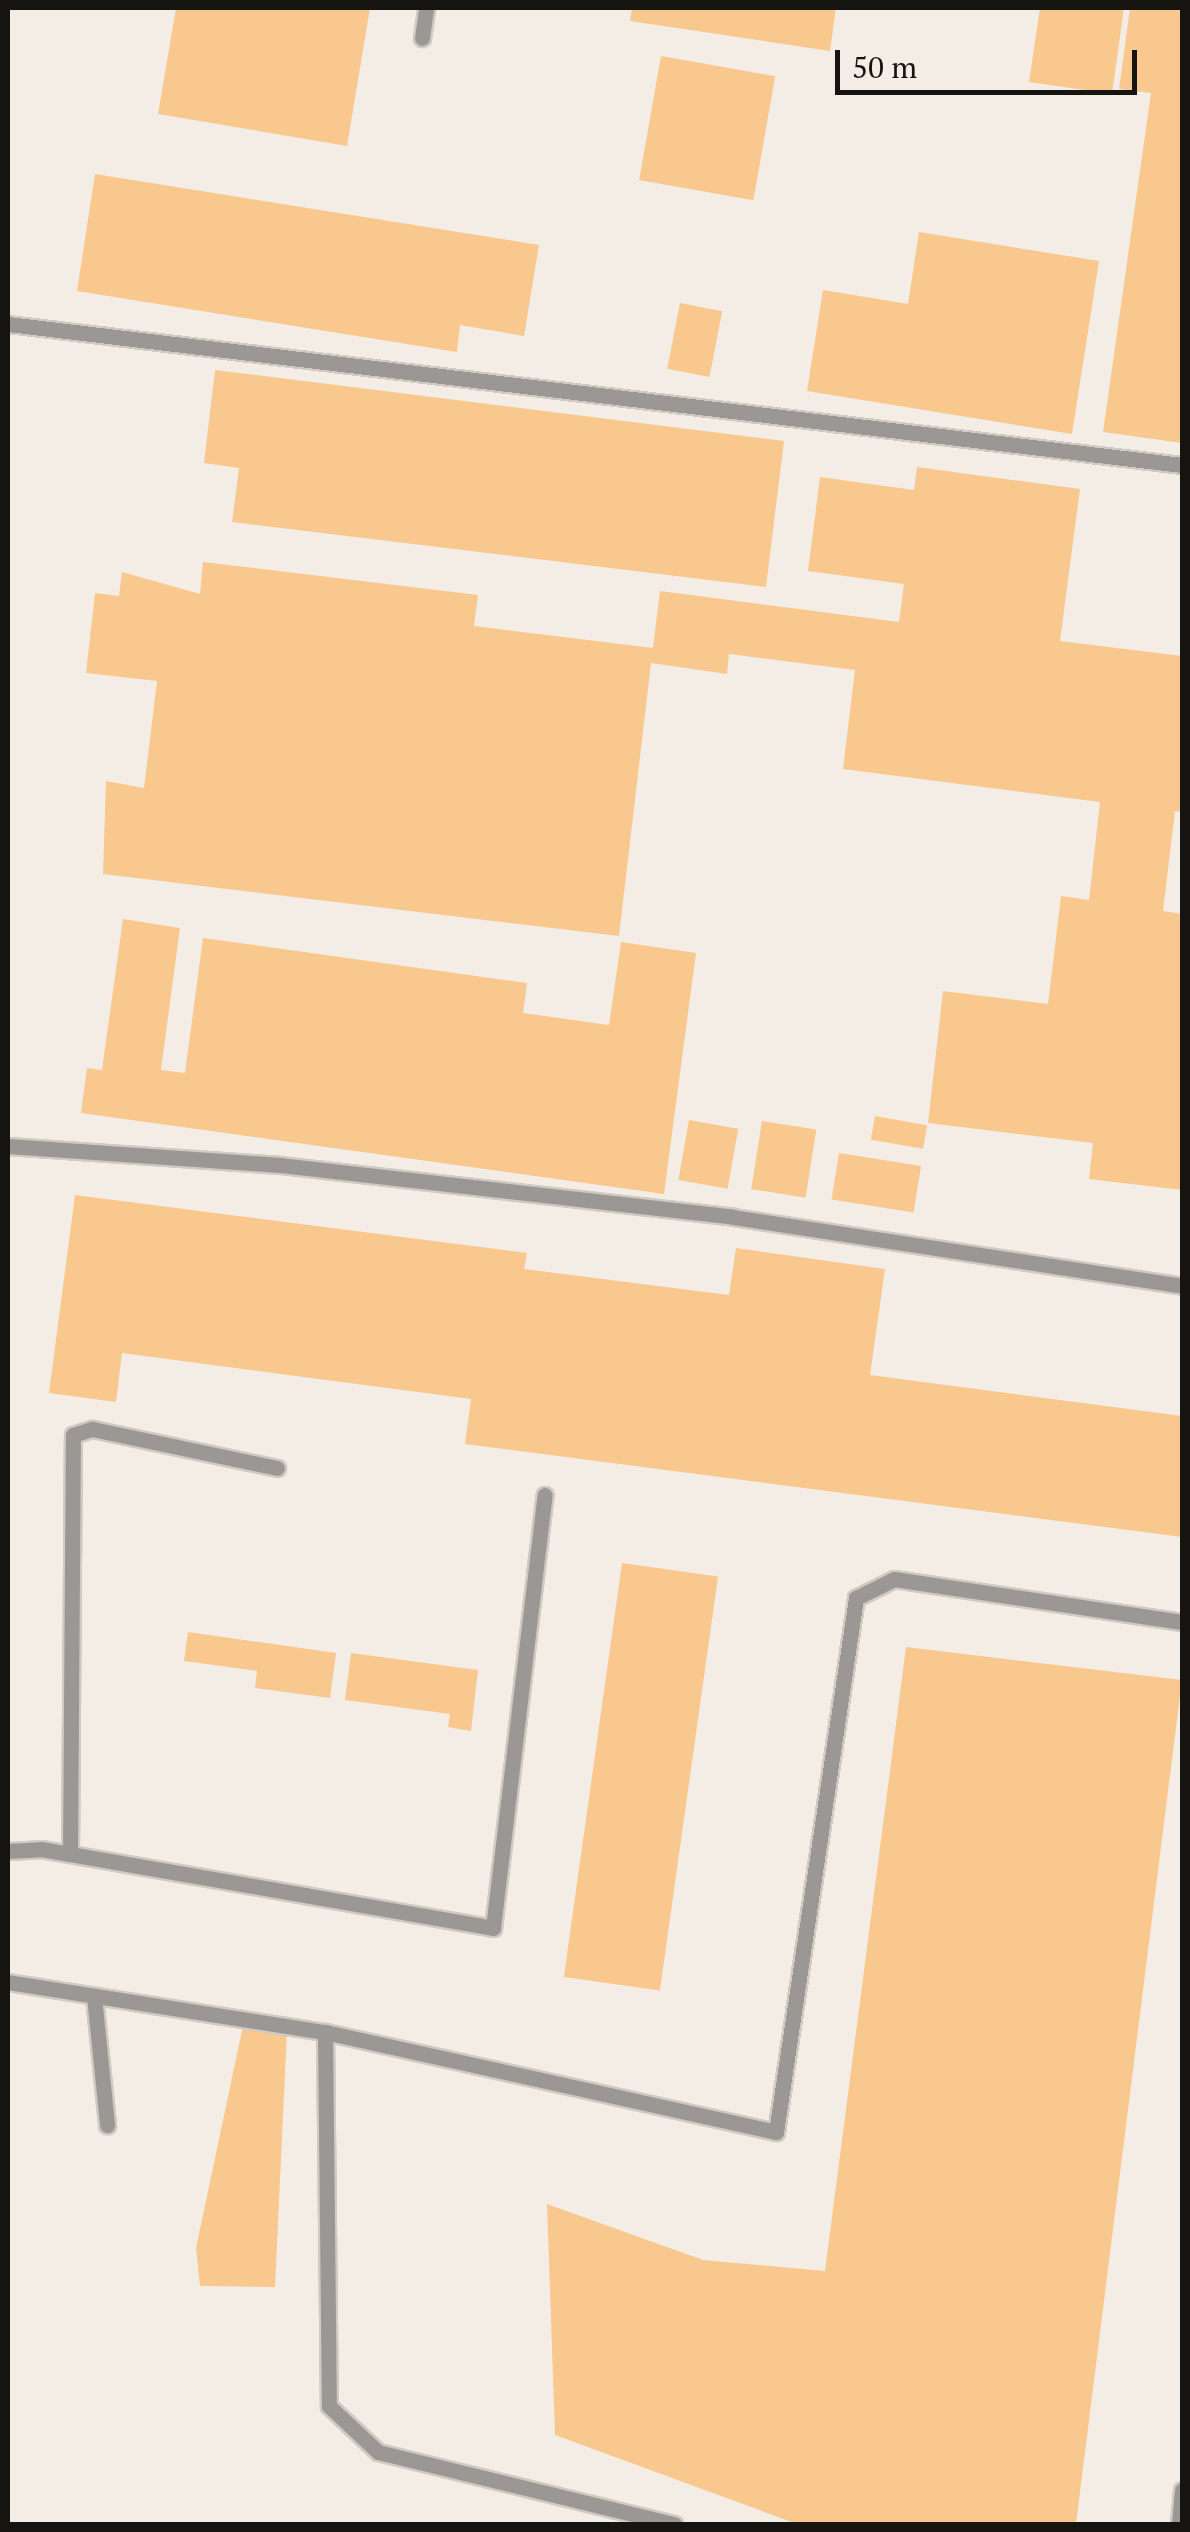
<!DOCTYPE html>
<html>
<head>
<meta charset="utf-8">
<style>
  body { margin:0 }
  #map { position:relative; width:1190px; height:2532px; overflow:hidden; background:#f4ede5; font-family:"PT Serif",serif }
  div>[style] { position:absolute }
  .building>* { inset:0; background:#f8c88f; transform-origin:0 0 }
  .roads { filter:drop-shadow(2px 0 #d0cac3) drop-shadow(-2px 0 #d0cac3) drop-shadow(0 2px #d0cac3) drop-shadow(0 -2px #d0cac3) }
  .service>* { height:15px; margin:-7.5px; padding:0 7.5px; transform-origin:7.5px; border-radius:7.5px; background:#9a9794 }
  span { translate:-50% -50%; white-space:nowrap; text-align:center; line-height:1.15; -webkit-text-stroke:8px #f4ede5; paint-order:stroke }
  .frame { position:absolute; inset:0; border:10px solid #161411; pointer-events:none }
  .scale { position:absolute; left:835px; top:50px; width:302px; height:45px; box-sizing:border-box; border:5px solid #161411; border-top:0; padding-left:12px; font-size:30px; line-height:35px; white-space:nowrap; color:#161411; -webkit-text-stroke:8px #f4ede5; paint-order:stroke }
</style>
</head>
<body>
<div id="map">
  <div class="building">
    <i style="clip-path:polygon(176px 8px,370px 8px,347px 146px,158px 114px)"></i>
    <i style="clip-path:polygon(632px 8px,836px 8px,830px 51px,630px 21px)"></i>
    <i style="clip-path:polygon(1040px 8px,1124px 8px,1112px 94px,1029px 82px)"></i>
    <i style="clip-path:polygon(1130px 8px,1182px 8px,1182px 443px,1103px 432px,1151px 93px,1119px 89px)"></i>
    <i style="left:661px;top:56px;width:116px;height:126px;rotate:10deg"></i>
    <i style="clip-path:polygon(95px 174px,539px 245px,524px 336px,460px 325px,457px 352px,77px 291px)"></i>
    <i style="clip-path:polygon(919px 232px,1099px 261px,1072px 434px,807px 391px,823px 290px,908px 304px)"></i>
    <i style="left:680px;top:303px;width:43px;height:67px;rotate:11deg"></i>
    <i style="clip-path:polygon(215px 370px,784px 441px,766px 587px,232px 522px,239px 468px,204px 463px)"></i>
    <i style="clip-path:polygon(917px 467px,1080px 489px,1060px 641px,1182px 656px,1182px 812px,1175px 811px,1163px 911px,1182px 914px,1182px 1190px,1089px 1179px,1093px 1143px,928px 1123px,943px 991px,1048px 1004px,1061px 896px,1089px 900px,1100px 802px,843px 769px,855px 670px,729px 654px,727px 674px,651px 663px,619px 936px,103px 874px,106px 781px,144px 788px,157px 681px,86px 673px,95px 593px,119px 596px,122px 572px,200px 594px,203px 562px,478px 595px,474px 626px,653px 648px,660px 591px,899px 622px,904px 584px,808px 571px,820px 477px,914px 490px)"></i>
    <i style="clip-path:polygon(123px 919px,180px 928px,161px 1070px,185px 1073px,203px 938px,527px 983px,523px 1013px,609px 1025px,621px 942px,696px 953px,664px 1194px,81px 1113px,87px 1068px,102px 1070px)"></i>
    <i style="left:875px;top:1116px;width:53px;height:24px;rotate:10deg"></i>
    <i style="left:689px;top:1120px;width:50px;height:61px;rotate:10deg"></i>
    <i style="left:762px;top:1121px;width:55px;height:69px;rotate:9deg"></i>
    <i style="left:839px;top:1153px;width:83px;height:47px;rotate:9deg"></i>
    <i style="clip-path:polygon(75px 1195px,527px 1253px,524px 1269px,729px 1295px,736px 1248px,885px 1269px,870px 1375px,1182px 1416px,1182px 1537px,465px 1444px,471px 1399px,122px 1353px,116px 1402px,49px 1393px)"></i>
    <i style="left:622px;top:1563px;width:97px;height:418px;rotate:8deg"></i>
    <i style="clip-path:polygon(188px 1632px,336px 1653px,330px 1698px,255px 1688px,257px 1671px,184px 1661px)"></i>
    <i style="clip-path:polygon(906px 1647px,1182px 1680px,1076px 2524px,797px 2524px,555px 2435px,547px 2204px,703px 2260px,825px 2271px)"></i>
    <i style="clip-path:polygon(351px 1653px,478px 1670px,471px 1731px,448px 1727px,450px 1714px,345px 1700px)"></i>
    <i style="clip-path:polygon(243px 2026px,287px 2030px,275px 2287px,200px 2286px,196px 2248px)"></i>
  </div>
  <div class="roads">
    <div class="service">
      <i style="left:422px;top:38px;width:30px;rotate:-82deg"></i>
      <i style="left:8px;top:324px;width:1182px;rotate:6.85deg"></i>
      <i style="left:8px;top:1146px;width:273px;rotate:4deg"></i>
      <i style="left:280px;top:1165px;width:456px;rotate:6.5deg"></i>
      <i style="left:733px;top:1217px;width:454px;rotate:8.7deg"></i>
      <i style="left:8px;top:1851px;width:33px;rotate:-3deg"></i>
      <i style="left:41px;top:1849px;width:459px;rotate:9.9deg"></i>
      <i style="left:493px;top:1928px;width:436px;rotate:-83.2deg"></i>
      <i style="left:70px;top:1854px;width:419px;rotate:-89.6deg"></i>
      <i style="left:73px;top:1435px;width:20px;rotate:-18deg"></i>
      <i style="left:92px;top:1429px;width:189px;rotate:11.9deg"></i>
      <i style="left:8px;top:1982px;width:321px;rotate:9deg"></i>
      <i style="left:325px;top:2032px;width:374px;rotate:89.4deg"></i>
      <i style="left:329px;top:2406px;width:67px;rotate:43.2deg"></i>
      <i style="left:378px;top:2452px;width:305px;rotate:13.7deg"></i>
      <i style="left:94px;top:1996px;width:130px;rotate:84.2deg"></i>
      <i style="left:325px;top:2032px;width:462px;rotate:12.5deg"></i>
      <i style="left:776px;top:2132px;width:540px;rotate:-81.48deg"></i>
      <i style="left:856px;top:1598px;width:42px;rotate:-26.6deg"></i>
      <i style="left:894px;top:1579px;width:291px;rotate:8.5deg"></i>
      <i style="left:1179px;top:2524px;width:34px;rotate:-85deg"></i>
    </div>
  </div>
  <div class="frame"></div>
  <div class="scale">50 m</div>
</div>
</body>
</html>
